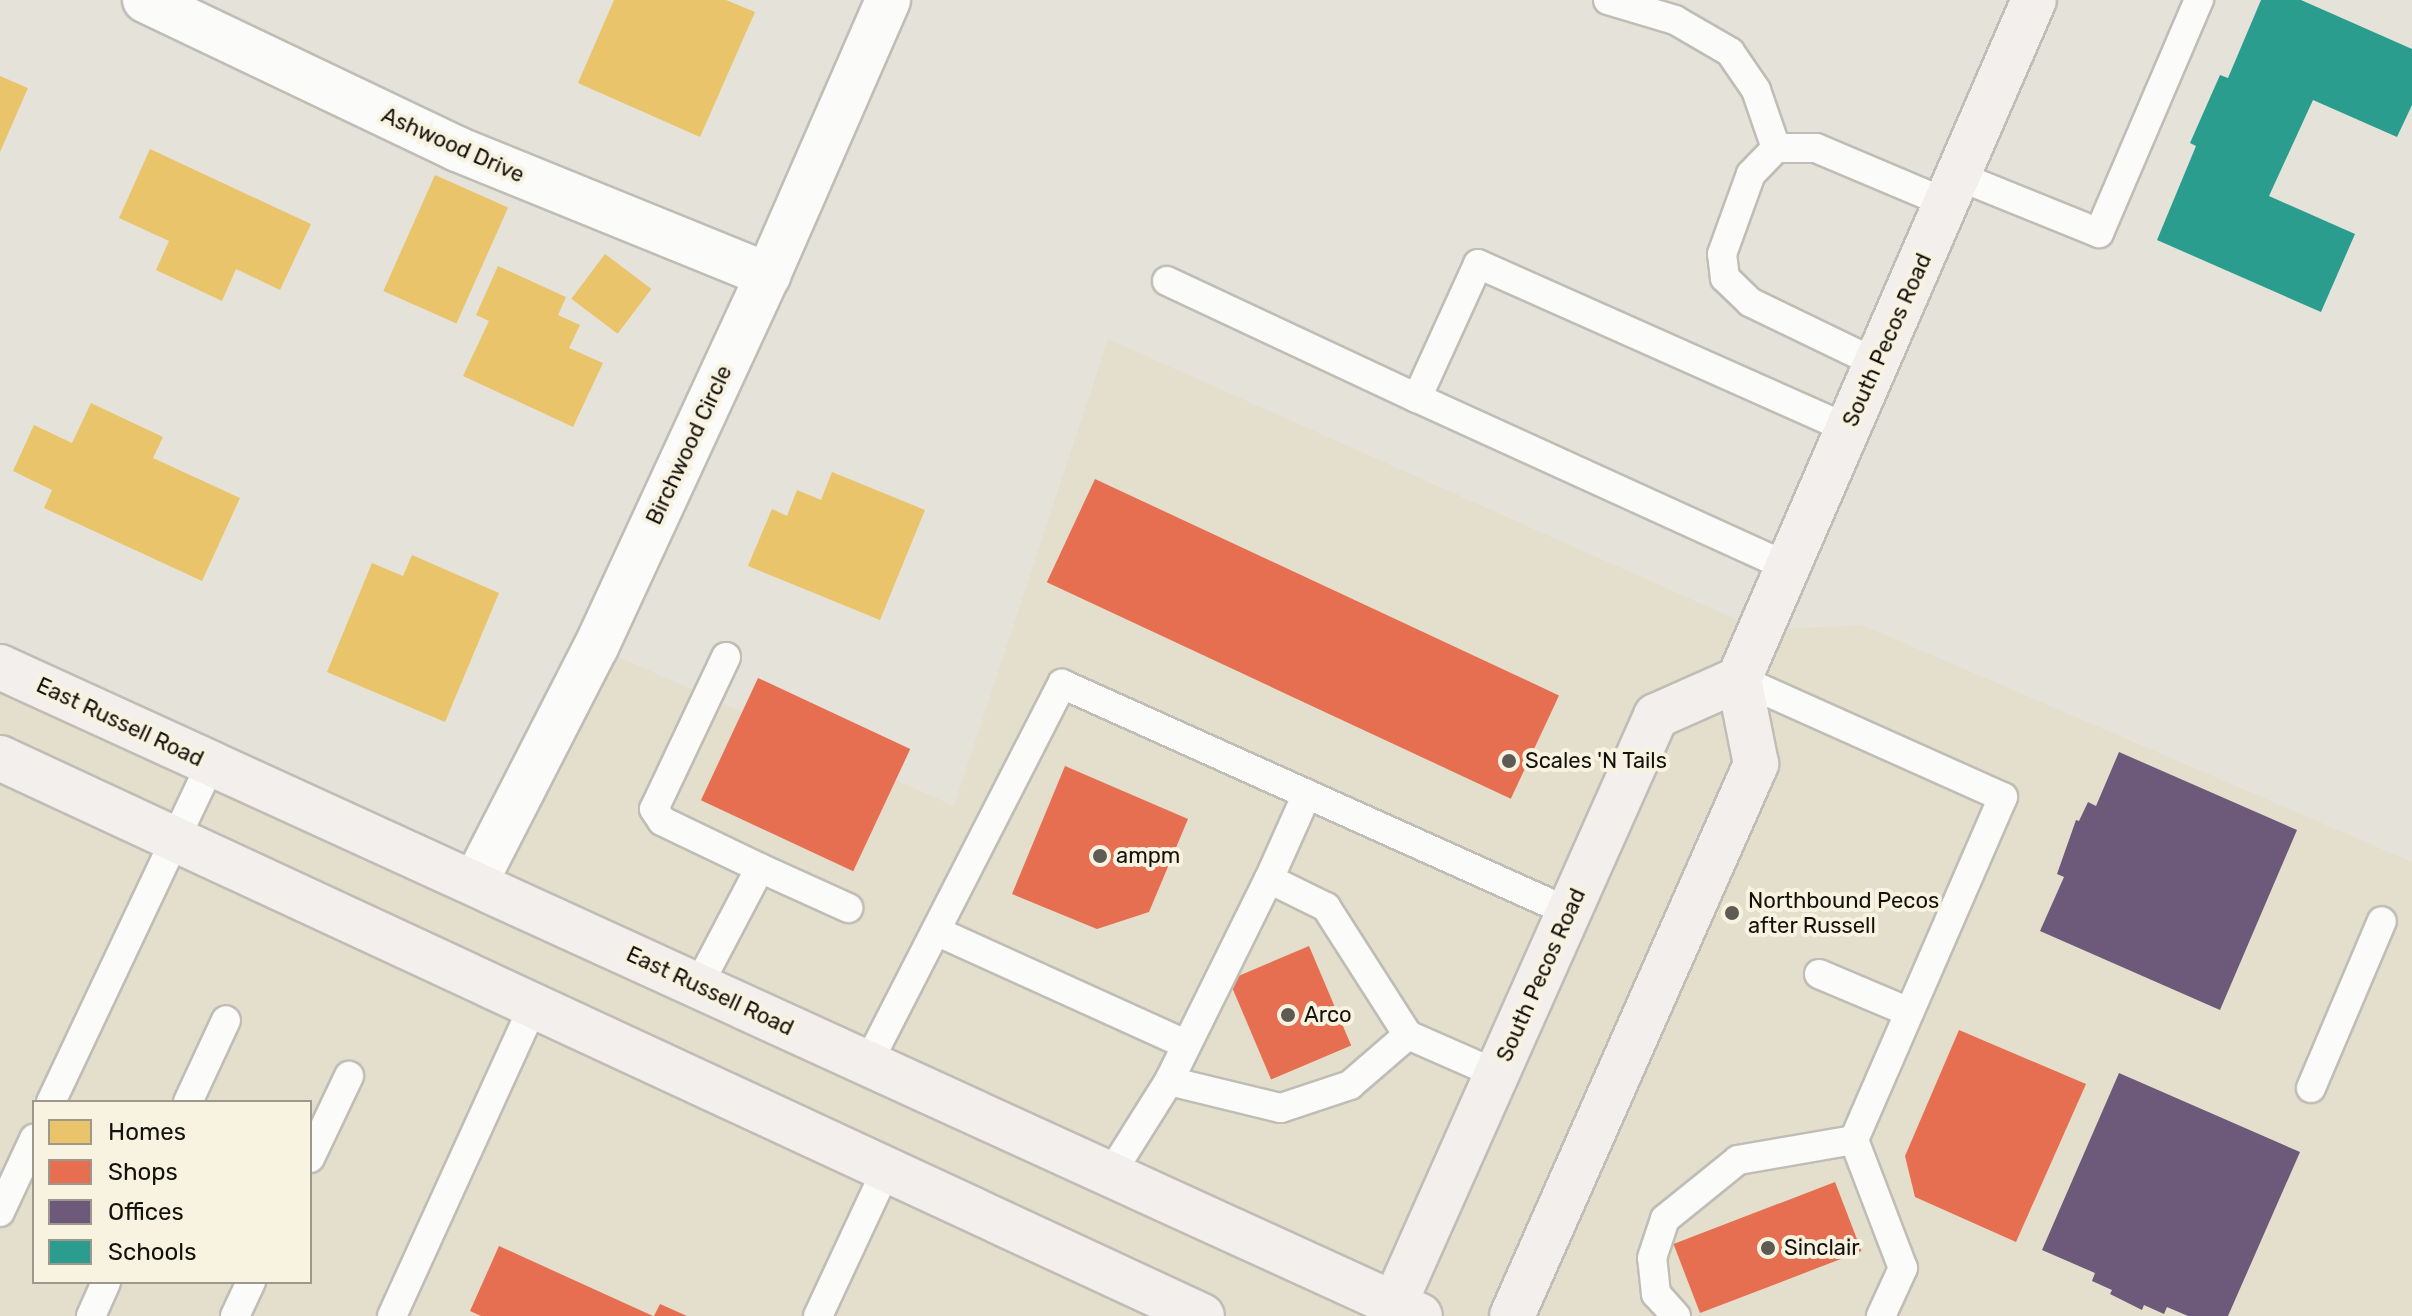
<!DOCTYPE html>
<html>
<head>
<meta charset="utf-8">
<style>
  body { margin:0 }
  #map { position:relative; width:2412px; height:1316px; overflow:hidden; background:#e5e2d9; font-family:Rubik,sans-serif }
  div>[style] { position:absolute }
  .built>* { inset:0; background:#e4decc }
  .homes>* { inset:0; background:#e9c46a; transform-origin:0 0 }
  .shops>* { inset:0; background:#e76f51; transform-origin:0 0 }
  .offices>* { inset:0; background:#6d597a }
  .schools>* { inset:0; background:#2a9d8f }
  .roads { filter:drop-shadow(2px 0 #bfbdb5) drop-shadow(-2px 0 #bfbdb5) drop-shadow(0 2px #bfbdb5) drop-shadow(0 -2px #bfbdb5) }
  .service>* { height:28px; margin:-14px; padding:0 14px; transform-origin:14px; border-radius:14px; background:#fbfbf9 }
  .minor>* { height:44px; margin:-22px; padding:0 22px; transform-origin:22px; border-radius:22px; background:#fbfbf9 }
  .primary>* { height:44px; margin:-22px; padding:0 22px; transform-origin:22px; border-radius:22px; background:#f3efec }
  .dots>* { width:22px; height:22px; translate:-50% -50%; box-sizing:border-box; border:4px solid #f8f2e0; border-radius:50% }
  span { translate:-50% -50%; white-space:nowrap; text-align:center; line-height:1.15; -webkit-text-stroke:8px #f8f2e0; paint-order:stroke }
  .street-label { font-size:22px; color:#14120c }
  .poi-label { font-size:22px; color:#14120c }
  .left { translate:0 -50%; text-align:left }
  .legend { position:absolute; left:32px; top:1100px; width:280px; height:184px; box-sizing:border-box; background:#f8f2e0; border:2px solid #9d988b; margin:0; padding:10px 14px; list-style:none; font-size:24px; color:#14120c }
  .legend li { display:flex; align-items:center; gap:16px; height:40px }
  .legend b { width:40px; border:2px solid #9d988b }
</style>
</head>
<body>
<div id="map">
  <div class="built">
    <i style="clip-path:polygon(evenodd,1108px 339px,1760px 630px,1862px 625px,2412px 862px,2412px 1316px,0 1316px,0 666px,475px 883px,596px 647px,954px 806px,1108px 339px,34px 1102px,310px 1102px,310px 1282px,34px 1282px,34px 1102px)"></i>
  </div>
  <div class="homes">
    <i style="clip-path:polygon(614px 0,726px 0,755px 12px,700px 137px,578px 83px)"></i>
    <i style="clip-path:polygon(0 76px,28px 88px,0 152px)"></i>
    <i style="clip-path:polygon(150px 149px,311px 224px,280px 290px,236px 269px,222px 301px,156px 270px,169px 241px,119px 218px)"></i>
    <i style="left:435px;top:175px;width:80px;height:127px;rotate:24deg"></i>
    <i style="left:605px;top:254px;width:58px;height:56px;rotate:37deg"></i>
    <i style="clip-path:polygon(498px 266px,566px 297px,558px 315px,580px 325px,569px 348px,603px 363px,573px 427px,463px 376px,489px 321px,476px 315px)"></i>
    <i style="clip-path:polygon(91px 403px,163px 437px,153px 458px,240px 498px,202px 581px,44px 508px,52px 490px,13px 471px,34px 425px,72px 443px)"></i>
    <i style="clip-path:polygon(832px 472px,925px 510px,880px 620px,748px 566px,772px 509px,787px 516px,797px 490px,821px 500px)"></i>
    <i style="clip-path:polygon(412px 555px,499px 593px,445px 722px,327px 672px,372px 563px,403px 576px)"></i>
  </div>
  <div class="shops">
    <i style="left:1095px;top:479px;width:512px;height:114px;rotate:25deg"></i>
    <i style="left:758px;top:678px;width:168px;height:135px;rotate:25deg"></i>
    <i style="clip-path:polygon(1065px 766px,1188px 819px,1149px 912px,1097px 929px,1012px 894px)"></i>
    <i style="left:1309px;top:946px;width:108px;height:87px;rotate:67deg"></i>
    <i style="clip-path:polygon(1959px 1030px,2086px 1084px,2016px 1242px,1915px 1197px,1905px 1156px)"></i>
    <i style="left:1835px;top:1182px;width:74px;height:173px;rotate:69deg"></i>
    <i style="clip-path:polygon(499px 1246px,653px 1316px,481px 1316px,470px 1311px)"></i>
    <i style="clip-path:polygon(660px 1304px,687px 1316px,654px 1316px)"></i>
  </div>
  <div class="offices">
    <i style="clip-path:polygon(2119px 752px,2297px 830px,2220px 1010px,2040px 931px,2064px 877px,2057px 874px,2076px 820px,2079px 821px,2088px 802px,2096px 806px)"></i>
    <i style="clip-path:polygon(2119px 1073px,2300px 1152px,2228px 1316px,2188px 1316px,2167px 1307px,2164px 1314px,2144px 1305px,2142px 1310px,2110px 1294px,2112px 1290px,2092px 1281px,2095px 1273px,2042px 1250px)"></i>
  </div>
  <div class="schools">
    <i style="clip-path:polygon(2261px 0,2301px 0,2412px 49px,2412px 105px,2397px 137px,2313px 100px,2269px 196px,2355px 234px,2321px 312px,2157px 240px,2196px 146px,2190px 143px,2220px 75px,2228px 78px)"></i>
  </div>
  <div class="roads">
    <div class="service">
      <i style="left:1608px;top:0;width:70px;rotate:16.6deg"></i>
      <i style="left:1675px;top:20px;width:64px;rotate:30.2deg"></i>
      <i style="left:1730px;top:52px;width:46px;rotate:55.6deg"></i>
      <i style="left:1756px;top:90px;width:61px;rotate:71deg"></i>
      <i style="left:1958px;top:176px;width:152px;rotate:22deg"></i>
      <i style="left:2099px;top:233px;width:254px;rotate:-66.8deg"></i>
      <i style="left:1167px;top:281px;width:276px;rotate:25.1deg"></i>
      <i style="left:1876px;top:363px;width:140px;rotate:-154.2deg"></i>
      <i style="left:1750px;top:302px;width:35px;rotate:-136deg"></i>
      <i style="left:1725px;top:278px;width:24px;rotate:-97deg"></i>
      <i style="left:1722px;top:254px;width:85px;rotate:-70.1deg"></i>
      <i style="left:1751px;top:174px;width:36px;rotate:-46deg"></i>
      <i style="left:1776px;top:148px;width:40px"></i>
      <i style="left:1816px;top:148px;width:141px;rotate:22.9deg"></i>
      <i style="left:1788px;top:567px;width:408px;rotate:-155.5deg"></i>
      <i style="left:1417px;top:398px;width:147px;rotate:-65.5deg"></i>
      <i style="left:1478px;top:264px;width:405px;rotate:24deg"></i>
      <i style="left:726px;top:657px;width:168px;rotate:115.3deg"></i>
      <i style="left:654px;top:809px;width:14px;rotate:56deg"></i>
      <i style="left:662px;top:821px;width:109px;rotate:25.6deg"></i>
      <i style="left:1739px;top:679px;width:289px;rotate:24.1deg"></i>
      <i style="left:2003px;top:797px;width:374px;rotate:113.5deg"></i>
      <i style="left:1269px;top:879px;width:93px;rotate:-65.9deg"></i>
      <i style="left:936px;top:931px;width:273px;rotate:24.4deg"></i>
      <i style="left:1819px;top:974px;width:98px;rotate:22.9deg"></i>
      <i style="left:698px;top:986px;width:133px;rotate:-62.3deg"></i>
      <i style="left:760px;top:868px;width:97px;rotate:24.4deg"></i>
      <i style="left:868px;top:1063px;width:426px;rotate:-62.9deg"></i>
      <i style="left:1062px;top:684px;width:556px;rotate:24.21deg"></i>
      <i style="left:1169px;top:1081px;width:225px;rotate:-63.7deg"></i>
      <i style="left:1269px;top:879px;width:64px;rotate:26.2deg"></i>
      <i style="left:1326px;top:907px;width:152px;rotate:57.4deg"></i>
      <i style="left:2311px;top:1088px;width:181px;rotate:-67deg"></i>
      <i style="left:51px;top:1102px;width:375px;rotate:-64.7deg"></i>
      <i style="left:188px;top:1102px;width:90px;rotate:-65.1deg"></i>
      <i style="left:310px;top:1158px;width:91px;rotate:-64.6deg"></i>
      <i style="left:1110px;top:1175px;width:111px;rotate:-57.9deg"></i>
      <i style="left:1169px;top:1081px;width:115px;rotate:13.6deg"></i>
      <i style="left:1281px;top:1108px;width:73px;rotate:-18.4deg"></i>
      <i style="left:1350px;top:1085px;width:77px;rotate:-40.8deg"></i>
      <i style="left:1408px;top:1035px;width:97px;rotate:23.7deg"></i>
      <i style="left:0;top:1212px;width:81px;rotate:-65deg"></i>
      <i style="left:91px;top:1316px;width:37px;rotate:-66deg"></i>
      <i style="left:235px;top:1316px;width:38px;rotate:-65deg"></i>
      <i style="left:392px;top:1316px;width:342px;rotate:-65.5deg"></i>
      <i style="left:818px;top:1316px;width:161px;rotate:-65deg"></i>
      <i style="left:1676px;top:1316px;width:30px;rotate:-132deg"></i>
      <i style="left:1656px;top:1294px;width:36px;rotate:-96deg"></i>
      <i style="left:1652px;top:1258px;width:41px;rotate:-71.6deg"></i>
      <i style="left:1665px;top:1219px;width:94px;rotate:-38.9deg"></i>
      <i style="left:1738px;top:1160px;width:118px;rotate:-9.8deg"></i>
      <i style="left:1854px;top:1140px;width:137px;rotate:69.1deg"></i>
      <i style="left:1903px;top:1268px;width:53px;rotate:114.6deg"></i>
    </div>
    <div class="minor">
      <i style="left:145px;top:0;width:346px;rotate:25.5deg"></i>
      <i style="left:457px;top:149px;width:336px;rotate:22.1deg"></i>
      <i style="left:475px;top:883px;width:265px;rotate:-62.9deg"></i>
      <i style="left:596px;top:647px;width:410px;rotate:-65.2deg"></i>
      <i style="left:768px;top:275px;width:300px;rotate:-66.4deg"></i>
    </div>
    <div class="primary">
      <i style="left:0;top:667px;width:1561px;rotate:24.56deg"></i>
      <i style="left:0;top:758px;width:1325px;rotate:24.9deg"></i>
      <i style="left:1389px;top:1316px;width:657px;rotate:-66.01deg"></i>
      <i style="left:1656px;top:716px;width:91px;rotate:-24deg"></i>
      <i style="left:1512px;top:1316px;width:604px;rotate:-66.15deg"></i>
      <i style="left:1756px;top:764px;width:87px;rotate:-101.3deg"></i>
      <i style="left:1739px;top:679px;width:740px;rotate:-66.52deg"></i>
    </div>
  </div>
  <div class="dots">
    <i style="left:1509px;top:761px;background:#5d5b54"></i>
    <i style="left:1100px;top:856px;background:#5d5b54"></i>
    <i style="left:1732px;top:913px;background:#5d5b54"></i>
    <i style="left:1288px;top:1015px;background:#5d5b54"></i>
    <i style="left:1768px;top:1248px;background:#5d5b54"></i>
  </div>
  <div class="street-label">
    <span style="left:453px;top:145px;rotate:24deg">Ashwood Drive</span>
    <span style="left:1887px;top:340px;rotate:-66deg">South Pecos Road</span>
    <span style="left:689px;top:445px;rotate:-65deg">Birchwood Circle</span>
    <span style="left:120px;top:722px;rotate:25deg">East Russell Road</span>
    <span style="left:1541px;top:975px;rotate:-66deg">South Pecos Road</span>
    <span style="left:710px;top:991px;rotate:25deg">East Russell Road</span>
  </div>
  <div class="poi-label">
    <span class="left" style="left:1525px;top:761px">Scales 'N Tails</span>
    <span class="left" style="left:1116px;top:856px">ampm</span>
    <span class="left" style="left:1748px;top:913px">Northbound Pecos<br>after Russell</span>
    <span class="left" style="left:1304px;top:1015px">Arco</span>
    <span class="left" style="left:1784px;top:1248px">Sinclair</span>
  </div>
  <ul class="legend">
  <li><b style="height:22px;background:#e9c46a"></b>Homes</li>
  <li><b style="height:22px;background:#e76f51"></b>Shops</li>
  <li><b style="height:22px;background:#6d597a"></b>Offices</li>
  <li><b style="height:22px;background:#2a9d8f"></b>Schools</li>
  </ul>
</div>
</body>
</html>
